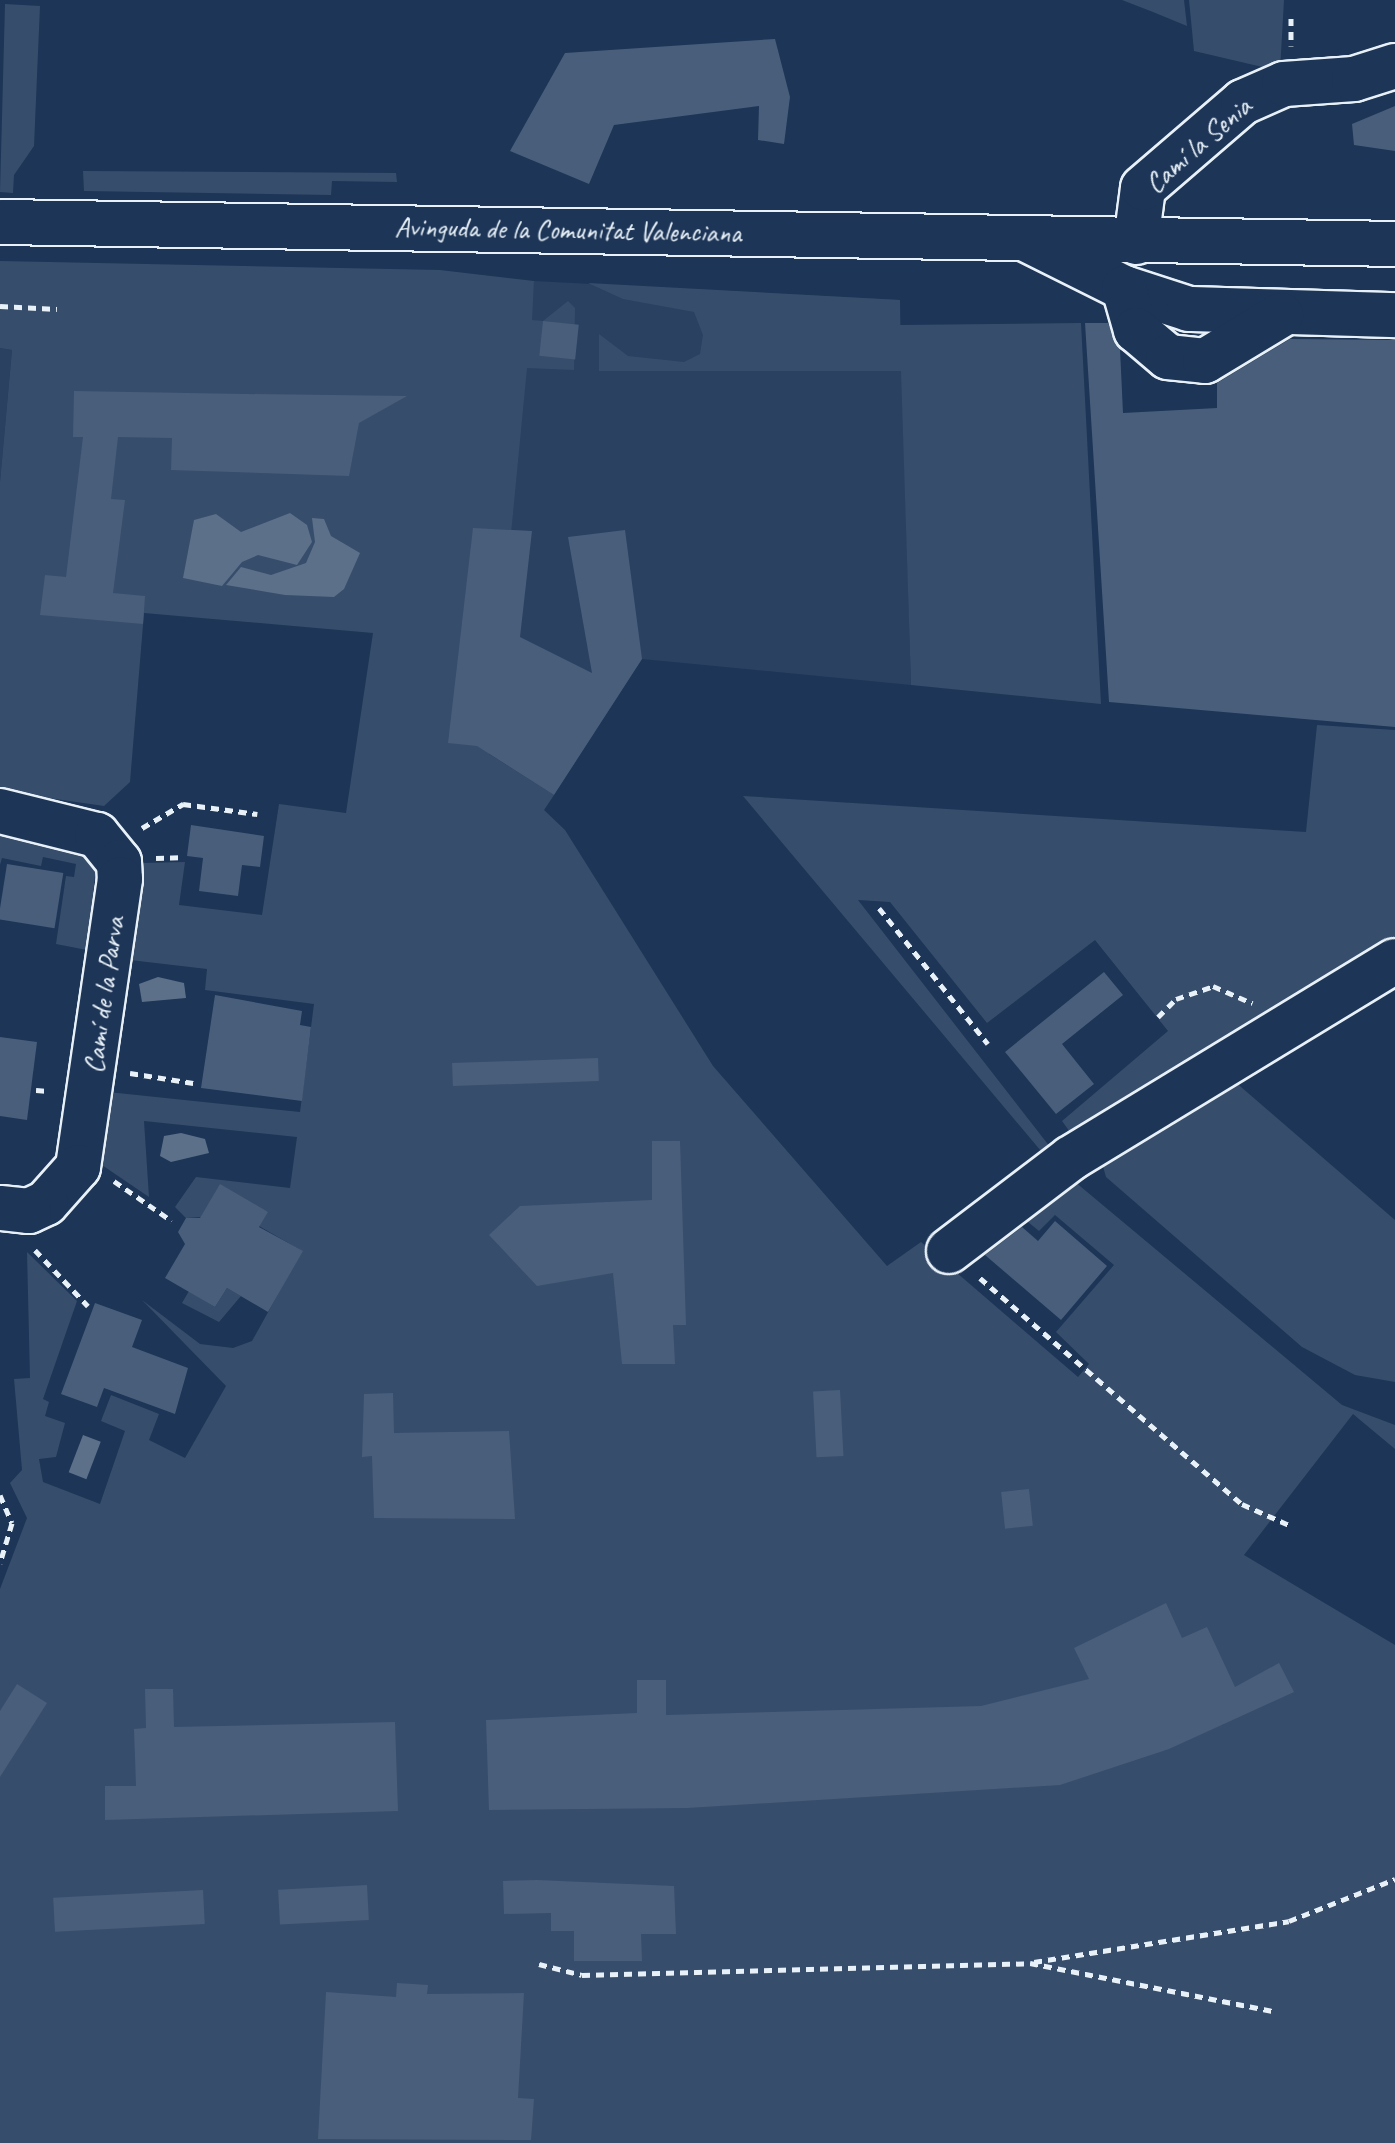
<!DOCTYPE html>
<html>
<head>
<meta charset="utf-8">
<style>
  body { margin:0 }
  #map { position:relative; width:1395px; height:2143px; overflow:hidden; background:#1d3557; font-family:Caveat,sans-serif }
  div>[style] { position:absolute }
  .built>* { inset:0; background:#2a4162 }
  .green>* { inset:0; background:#374d6c }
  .water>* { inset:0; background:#5d7089; transform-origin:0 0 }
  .building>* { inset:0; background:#495e7a; transform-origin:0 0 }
  .path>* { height:5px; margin-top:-2.5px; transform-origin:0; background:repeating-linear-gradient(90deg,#e8f1f8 0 8px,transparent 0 14px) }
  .roads { filter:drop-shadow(2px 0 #e8f1f8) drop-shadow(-2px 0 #e8f1f8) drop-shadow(0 2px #e8f1f8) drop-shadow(0 -2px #e8f1f8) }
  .minor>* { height:44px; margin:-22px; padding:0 22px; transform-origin:22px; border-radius:22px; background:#1d3557 }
  .major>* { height:44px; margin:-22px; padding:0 22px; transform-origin:22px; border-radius:22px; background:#1d3557 }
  span { translate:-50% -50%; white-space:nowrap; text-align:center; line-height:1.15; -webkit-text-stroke:6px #1d3557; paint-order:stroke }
  .street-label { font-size:28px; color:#e8f1f8 }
</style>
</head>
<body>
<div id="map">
  <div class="built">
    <i style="clip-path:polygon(534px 281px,900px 300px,911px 685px,642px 659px,544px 810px,481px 770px)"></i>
    <i style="clip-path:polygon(0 348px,12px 350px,0 482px)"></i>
  </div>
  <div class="green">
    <i style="clip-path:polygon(1122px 0,1184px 0,1187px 26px,1153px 12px)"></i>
    <i style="clip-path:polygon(1189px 0,1284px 0,1280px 71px,1194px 51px)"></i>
    <i style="clip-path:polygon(5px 4px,40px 6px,34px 146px,14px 175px,13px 193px,0 192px)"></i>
    <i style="clip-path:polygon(83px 171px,396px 173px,397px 182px,332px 181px,331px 195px,84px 191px)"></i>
    <i style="clip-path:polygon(0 261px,440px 270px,534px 281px,532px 320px,543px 321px,568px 301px,575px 308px,574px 370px,527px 368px,505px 596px,524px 599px,489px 754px,554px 795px,544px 810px,565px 830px,713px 1066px,887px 1266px,921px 1242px,1078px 1377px,1089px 1364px,1056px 1332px,1114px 1265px,1055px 1215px,1039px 1231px,1022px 1217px,1068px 1176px,1342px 1405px,1395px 1425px,1395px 1449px,1353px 1414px,1244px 1555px,1395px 1645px,1395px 2143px,0 2143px,0 1589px,27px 1518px,10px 1483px,22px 1470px,14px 1379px,30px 1378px,27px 1252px,77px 1301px,43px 1399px,49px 1402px,45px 1416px,65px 1423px,56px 1457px,39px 1459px,43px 1482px,100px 1504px,125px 1431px,101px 1421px,111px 1395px,159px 1414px,149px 1440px,185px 1458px,226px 1386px,142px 1300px,200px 1344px,233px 1348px,252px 1341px,302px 1251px,259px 1226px,267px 1213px,186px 1218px,175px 1207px,196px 1177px,290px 1188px,297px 1137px,144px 1121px,149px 1197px,96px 1161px,108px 1092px,300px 1112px,314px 1004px,205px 990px,207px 969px,130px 960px,142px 863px,185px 862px,179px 905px,262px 915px,279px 804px,346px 813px,373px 633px,144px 613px,130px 782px,104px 806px,0 791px,0 482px,12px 350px,0 348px)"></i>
    <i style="clip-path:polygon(588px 283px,900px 300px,900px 325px,1081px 323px,1101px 704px,911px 685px,901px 371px,599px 371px,599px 334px,628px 356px,684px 362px,700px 354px,703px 335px,694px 312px,623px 299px)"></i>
    <i style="clip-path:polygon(1317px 725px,1395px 730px,1395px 950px,1075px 1139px,1062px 1121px,1168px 1031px,1095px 940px,987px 1023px,890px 902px,858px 900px,1054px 1152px,1046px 1157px,743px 796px,1306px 832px)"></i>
    <i style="clip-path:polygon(0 834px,77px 847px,96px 866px,87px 950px,56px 944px,66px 876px,74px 877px,76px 864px,43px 857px,41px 866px,2px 858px,0 865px)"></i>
    <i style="clip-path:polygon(1233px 1080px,1395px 1220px,1395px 1382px,1355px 1375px,1302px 1347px,1106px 1177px,1100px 1156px)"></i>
    <i style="clip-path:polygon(227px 1288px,241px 1296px,219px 1322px,182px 1303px,189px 1291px,215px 1307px)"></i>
  </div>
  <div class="water">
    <i style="clip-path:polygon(290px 513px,307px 525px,312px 542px,297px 565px,258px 555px,242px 562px,222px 586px,183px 578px,194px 520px,216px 514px,241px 532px)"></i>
    <i style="clip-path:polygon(312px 518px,324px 519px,331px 536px,360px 553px,344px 589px,334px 597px,285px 595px,226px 585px,241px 567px,271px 575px,306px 563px,315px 542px)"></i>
    <i style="clip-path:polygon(158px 977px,184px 983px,186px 998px,142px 1002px,139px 984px)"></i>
    <i style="clip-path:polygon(181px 1133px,205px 1139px,209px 1153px,171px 1162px,160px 1156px,164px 1136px)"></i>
    <i style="left:83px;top:1435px;width:19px;height:40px;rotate:21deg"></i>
  </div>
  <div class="building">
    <i style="clip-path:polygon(775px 39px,790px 97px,784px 144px,758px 140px,759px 106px,614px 125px,589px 184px,510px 151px,565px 53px)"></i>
    <i style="clip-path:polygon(1395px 106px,1395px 151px,1354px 145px,1352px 124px)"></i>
    <i style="left:543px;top:321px;width:36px;height:35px;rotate:6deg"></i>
    <i style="clip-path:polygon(1085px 323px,1108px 323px,1120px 349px,1123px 413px,1217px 408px,1217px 383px,1290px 339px,1395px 340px,1395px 727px,1109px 702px)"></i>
    <i style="clip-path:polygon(74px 391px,245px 394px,407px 396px,359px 423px,349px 476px,171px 470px,172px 438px,118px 437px,111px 499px,125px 500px,113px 593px,145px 596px,143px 624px,40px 615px,45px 575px,66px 577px,83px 437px,73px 437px)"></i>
    <i style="clip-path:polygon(473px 528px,532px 531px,520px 637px,592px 673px,568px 537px,625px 530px,642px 659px,554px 795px,477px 746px,448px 743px)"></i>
    <i style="clip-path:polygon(191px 825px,264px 836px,260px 867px,242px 865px,238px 896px,199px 891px,203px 858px,187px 856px)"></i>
    <i style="left:7px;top:864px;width:57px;height:56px;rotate:9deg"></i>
    <i style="clip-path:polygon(1104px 972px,1123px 995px,1062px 1044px,1094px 1084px,1056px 1114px,1005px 1052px)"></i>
    <i style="clip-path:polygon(215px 995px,302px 1011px,300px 1025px,311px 1027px,302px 1101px,201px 1088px)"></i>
    <i style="clip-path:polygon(0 1037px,37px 1042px,27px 1120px,0 1116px)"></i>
    <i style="left:598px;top:1058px;width:23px;height:146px;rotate:88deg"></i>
    <i style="clip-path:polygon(652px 1141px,680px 1141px,686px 1325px,673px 1325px,675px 1364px,622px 1364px,613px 1273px,537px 1286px,489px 1235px,520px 1206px,652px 1200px)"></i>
    <i style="clip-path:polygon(220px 1184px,268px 1212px,259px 1227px,303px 1251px,268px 1312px,227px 1288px,215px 1307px,165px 1278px,185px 1244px,178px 1232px,186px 1218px,200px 1218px)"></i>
    <i style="clip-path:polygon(1055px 1221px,1107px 1266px,1061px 1320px,985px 1255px,1022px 1227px,1038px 1241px)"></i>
    <i style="clip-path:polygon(95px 1303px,142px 1320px,132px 1347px,188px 1368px,175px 1414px,104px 1388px,97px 1407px,61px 1394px)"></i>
    <i style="left:840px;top:1390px;width:66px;height:27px;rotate:87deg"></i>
    <i style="clip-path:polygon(393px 1393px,394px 1433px,509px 1431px,515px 1519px,374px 1518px,372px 1456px,362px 1457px,364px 1394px)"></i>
    <i style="left:1029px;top:1489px;width:37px;height:28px;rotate:84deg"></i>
    <i style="clip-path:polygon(1166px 1603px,1182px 1638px,1207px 1627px,1235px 1687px,1279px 1663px,1294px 1692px,1169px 1749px,1060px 1785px,687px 1808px,489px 1810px,486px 1720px,637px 1713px,637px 1680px,666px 1680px,666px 1715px,981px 1706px,1089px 1679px,1074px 1648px)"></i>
    <i style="clip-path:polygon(17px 1684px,47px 1703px,0 1777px,0 1711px)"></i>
    <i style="clip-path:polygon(145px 1689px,173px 1689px,174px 1727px,395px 1722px,398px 1811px,105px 1820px,105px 1786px,136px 1786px,134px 1729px,146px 1728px)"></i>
    <i style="clip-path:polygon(537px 1880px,674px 1886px,676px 1934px,641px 1934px,642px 1961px,574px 1961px,574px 1931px,551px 1931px,551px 1913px,504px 1914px,503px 1881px)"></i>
    <i style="left:367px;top:1885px;width:35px;height:89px;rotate:87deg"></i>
    <i style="left:203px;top:1890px;width:34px;height:150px;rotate:87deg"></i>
    <i style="clip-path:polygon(397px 1983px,428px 1985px,427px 1994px,524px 1993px,518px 2098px,534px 2099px,531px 2140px,318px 2139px,326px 1992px,396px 1997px)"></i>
  </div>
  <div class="path">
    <i style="left:1291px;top:18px;width:28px;rotate:90deg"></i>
    <i style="left:0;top:306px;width:57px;rotate:3deg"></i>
    <i style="left:142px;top:828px;width:48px;rotate:-30.3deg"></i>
    <i style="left:183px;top:804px;width:75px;rotate:7.7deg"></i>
    <i style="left:156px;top:858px;width:24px;rotate:-2deg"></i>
    <i style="left:879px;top:908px;width:174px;rotate:51.3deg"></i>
    <i style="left:1158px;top:1017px;width:25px;rotate:-45deg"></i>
    <i style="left:1176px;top:999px;width:39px;rotate:-19deg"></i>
    <i style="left:1213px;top:986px;width:43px;rotate:23.6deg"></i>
    <i style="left:130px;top:1073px;width:64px;rotate:9deg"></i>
    <i style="left:36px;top:1090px;width:12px;rotate:5deg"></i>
    <i style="left:114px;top:1181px;width:70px;rotate:34.6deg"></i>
    <i style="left:35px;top:1250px;width:77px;rotate:46.6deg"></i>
    <i style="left:980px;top:1278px;width:346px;rotate:40.8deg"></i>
    <i style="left:1242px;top:1504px;width:51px;rotate:24.1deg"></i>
    <i style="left:0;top:1495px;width:30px;rotate:67deg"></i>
    <i style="left:12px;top:1523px;width:42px;rotate:106.7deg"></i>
    <i style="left:1034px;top:1962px;width:258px;rotate:-9.1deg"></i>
    <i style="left:1289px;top:1921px;width:114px;rotate:-21.6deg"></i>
    <i style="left:539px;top:1964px;width:44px;rotate:14.3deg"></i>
    <i style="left:582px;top:1975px;width:448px;rotate:-1.5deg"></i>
    <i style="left:1030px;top:1963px;width:248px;rotate:11.2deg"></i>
  </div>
  <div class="roads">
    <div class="minor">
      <i style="left:1028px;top:240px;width:107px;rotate:26.6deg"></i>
      <i style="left:1124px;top:288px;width:68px;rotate:17.9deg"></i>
      <i style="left:1189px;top:309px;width:206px;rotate:1.7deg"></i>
      <i style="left:1136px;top:242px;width:54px;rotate:-82.6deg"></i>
      <i style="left:1143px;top:188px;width:132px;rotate:-40.7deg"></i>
      <i style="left:1243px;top:102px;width:45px;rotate:-23.7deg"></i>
      <i style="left:1284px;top:84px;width:70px;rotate:-4.1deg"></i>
      <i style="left:1354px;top:79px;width:43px;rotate:-17.6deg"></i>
      <i style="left:1124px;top:288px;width:44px;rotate:74.1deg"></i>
      <i style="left:1136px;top:330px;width:42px;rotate:40.2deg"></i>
      <i style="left:1168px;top:357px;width:37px;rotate:6deg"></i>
      <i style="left:1205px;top:361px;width:89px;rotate:-31.2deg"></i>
      <i style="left:0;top:811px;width:100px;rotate:13.9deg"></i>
      <i style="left:97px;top:835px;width:35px;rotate:51deg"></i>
      <i style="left:119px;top:862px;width:17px;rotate:87deg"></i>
      <i style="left:120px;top:879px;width:291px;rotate:98.3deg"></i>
      <i style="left:78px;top:1167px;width:48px;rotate:131.6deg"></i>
      <i style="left:46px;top:1203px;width:19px;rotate:155deg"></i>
      <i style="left:29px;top:1211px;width:29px;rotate:-174deg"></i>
      <i style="left:949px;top:1251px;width:153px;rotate:-37.3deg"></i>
      <i style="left:1071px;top:1158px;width:379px;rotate:-31.3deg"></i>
    </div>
    <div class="major">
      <i style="left:0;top:222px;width:1395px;rotate:0.9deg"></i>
    </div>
  </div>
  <div class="street-label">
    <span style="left:1198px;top:145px;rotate:-41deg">Camí la Senia</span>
    <span style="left:568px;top:230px;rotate:1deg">Avinguda de la Comunitat Valenciana</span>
    <span style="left:104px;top:995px;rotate:-82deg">Camí de la Parva</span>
  </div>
</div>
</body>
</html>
